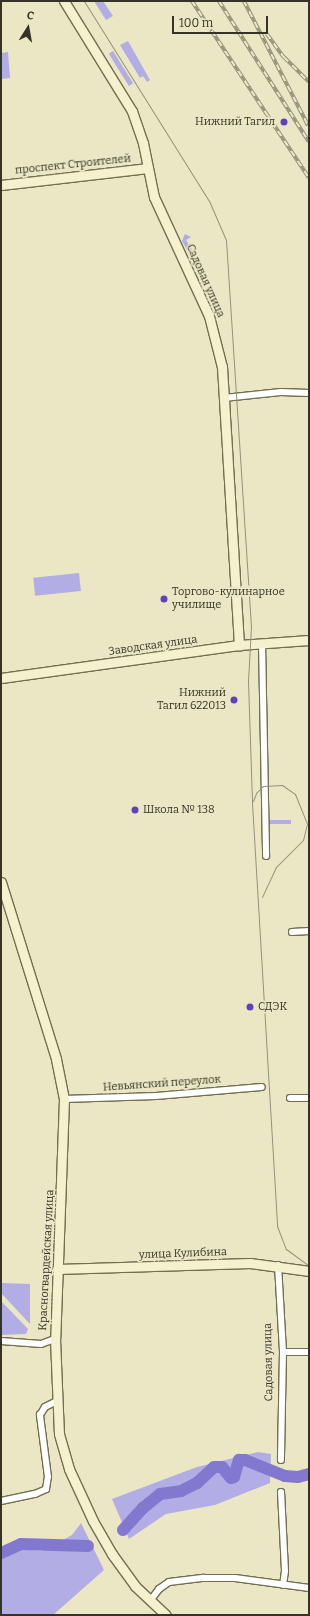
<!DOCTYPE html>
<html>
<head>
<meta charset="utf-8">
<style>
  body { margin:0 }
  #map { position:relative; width:310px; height:1616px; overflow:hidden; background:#ebe7c5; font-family:Bitter,serif }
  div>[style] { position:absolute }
  .green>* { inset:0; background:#b2ade4; transform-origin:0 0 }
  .river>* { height:12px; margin:-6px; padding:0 6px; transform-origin:6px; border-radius:6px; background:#8378cf }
  .roads { filter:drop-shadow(1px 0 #726e4f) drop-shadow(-1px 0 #726e4f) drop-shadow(0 1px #726e4f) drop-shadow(0 -1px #726e4f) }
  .street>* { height:6px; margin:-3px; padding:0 3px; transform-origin:3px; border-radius:3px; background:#fff }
  .secondary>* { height:9px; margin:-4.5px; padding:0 4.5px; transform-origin:4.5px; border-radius:4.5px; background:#f5f1cf }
  .tram>* { height:1px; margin:-0.5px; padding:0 0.5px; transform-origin:0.5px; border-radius:0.5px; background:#949179 }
  .rail>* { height:3.5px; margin-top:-1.75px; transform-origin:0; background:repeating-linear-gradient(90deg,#ebe7c5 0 6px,#949179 0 12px); box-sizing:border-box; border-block:1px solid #949179 }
  .dots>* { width:11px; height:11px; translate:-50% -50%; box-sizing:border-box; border:2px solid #ebe7c5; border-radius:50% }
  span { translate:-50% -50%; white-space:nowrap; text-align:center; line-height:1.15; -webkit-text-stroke:3px #ebe7c5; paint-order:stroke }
  .poi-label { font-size:11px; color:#353326 }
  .right { translate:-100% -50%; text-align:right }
  .left { translate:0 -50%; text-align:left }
  .street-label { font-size:11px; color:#353326 }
  .frame { position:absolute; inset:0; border:2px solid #353326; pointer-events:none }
  .north { position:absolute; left:8px; top:8px; width:40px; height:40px; -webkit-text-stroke:3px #ebe7c5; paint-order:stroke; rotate:11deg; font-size:11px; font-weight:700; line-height:16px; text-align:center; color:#353326 }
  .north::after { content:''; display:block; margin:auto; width:14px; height:18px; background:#353326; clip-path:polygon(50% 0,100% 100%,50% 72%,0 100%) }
  .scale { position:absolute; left:172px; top:16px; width:96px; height:18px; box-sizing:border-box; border:2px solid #353326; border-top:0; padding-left:5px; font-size:12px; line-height:14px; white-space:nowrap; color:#353326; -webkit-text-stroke:3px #ebe7c5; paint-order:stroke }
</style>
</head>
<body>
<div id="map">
  <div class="green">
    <i style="clip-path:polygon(94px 1px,103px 1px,113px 16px,106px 20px)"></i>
    <i style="clip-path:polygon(128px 41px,150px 80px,147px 82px,143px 76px,140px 78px,120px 45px)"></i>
    <i style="left:113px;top:51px;width:38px;height:5px;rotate:58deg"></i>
    <i style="clip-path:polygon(8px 52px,10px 78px,1px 79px,1px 53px)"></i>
    <i style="clip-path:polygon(185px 234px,191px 237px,186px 240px,206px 272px,201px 275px,182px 241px)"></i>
    <i style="left:79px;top:573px;width:18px;height:46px;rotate:84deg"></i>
    <i style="left:291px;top:820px;width:4px;height:23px;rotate:90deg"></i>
    <i style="clip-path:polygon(1px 1283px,30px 1284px,30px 1324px,1px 1293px)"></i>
    <i style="clip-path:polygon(1px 1301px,28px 1329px,26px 1334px,1px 1335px)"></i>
    <i style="clip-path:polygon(258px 1452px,271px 1454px,270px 1483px,215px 1505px,166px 1514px,129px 1539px,112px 1499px,197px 1467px)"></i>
    <i style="clip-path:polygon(81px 1523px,104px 1570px,53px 1615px,1px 1615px,1px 1547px,42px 1551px,72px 1535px)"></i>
  </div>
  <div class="river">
    <i style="left:123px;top:1530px;width:30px;rotate:-48deg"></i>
    <i style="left:143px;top:1508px;width:22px;rotate:-39deg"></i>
    <i style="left:160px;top:1494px;width:21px;rotate:-8deg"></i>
    <i style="left:181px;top:1491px;width:18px;rotate:-27deg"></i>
    <i style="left:197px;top:1483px;width:23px;rotate:-43deg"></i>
    <i style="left:214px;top:1467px;width:8px"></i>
    <i style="left:222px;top:1467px;width:14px;rotate:51deg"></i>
    <i style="left:231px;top:1478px;width:3px;rotate:-18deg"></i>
    <i style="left:234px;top:1477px;width:18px;rotate:-74deg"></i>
    <i style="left:239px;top:1460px;width:6px"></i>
    <i style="left:245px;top:1460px;width:43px;rotate:21.8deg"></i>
    <i style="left:285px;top:1476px;width:13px;rotate:4deg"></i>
    <i style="left:298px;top:1477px;width:11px;rotate:-15deg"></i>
    <i style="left:1px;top:1553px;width:22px;rotate:-24deg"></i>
    <i style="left:21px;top:1544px;width:67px;rotate:1.7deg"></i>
  </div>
  <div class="roads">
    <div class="street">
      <i style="left:224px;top:398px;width:57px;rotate:-6deg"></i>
      <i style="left:281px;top:392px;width:28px;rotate:2deg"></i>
      <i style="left:262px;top:643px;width:213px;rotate:88.9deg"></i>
      <i style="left:292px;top:932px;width:17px;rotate:-3deg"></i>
      <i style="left:290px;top:1098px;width:19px"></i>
      <i style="left:64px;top:1099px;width:92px;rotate:-1.9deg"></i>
      <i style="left:156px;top:1096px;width:106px;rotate:-4.9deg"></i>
      <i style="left:278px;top:1265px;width:87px;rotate:86.7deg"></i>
      <i style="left:283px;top:1352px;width:108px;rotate:91.1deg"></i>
      <i style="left:1px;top:1341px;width:40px;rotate:4.3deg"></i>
      <i style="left:41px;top:1344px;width:15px;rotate:-20deg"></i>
      <i style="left:283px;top:1352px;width:26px"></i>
      <i style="left:281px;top:1492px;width:79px;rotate:87.1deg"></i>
      <i style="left:285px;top:1571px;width:14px;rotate:98deg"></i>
      <i style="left:1px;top:1501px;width:35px;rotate:-12deg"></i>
      <i style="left:35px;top:1494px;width:12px;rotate:-24deg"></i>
      <i style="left:46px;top:1489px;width:12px;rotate:-81deg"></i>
      <i style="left:48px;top:1477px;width:63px;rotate:-97.4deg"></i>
      <i style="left:40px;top:1415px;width:9px;rotate:-58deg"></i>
      <i style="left:45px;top:1407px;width:13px;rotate:-27deg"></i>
      <i style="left:150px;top:1601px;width:15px;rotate:-53deg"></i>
      <i style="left:159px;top:1589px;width:12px;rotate:-35deg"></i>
      <i style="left:169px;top:1582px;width:35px;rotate:-7deg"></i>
      <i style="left:204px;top:1578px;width:31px"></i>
      <i style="left:235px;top:1578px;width:75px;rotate:7.7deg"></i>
    </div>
    <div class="secondary">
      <i style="left:64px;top:1px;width:129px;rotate:58.3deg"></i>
      <i style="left:132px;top:111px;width:34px;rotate:71deg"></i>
      <i style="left:143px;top:143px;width:55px;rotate:78.5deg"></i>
      <i style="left:154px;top:197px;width:131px;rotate:65.2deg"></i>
      <i style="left:209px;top:316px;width:53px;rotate:75.7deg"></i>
      <i style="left:222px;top:367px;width:279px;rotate:86.5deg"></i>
      <i style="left:1px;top:185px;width:148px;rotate:-6.6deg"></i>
      <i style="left:1px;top:678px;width:240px;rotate:-7.9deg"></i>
      <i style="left:239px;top:645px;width:70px;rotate:-4.1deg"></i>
      <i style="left:1px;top:882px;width:185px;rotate:72.7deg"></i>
      <i style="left:56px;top:1059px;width:41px;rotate:78.7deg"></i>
      <i style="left:64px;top:1099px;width:240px;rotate:92.1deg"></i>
      <i style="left:55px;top:1339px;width:95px;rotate:87.6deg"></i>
      <i style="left:59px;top:1434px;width:36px;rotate:74deg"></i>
      <i style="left:69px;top:1469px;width:57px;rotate:65.2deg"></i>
      <i style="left:93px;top:1521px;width:38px;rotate:60deg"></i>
      <i style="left:112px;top:1554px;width:39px;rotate:54deg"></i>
      <i style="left:135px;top:1586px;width:42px;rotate:43.1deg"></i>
      <i style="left:57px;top:1269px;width:193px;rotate:-1.8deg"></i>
      <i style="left:250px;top:1263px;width:60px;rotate:7.7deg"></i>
    </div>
  </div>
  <div class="tram">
    <i style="left:84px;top:1px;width:238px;rotate:58deg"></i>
    <i style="left:210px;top:203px;width:40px;rotate:66.6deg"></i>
    <i style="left:226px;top:240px;width:387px;rotate:86.3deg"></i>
    <i style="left:251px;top:626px;width:55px;rotate:93.1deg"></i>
    <i style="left:248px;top:681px;width:122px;rotate:88.1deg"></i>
    <i style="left:252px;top:803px;width:424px;rotate:86.6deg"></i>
    <i style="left:277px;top:1226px;width:25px;rotate:69deg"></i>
    <i style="left:286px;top:1249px;width:29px;rotate:36deg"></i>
    <i style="left:253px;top:801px;width:9px;rotate:-69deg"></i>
    <i style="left:256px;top:793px;width:10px;rotate:-45deg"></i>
    <i style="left:263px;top:786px;width:19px;rotate:-3deg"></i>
    <i style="left:282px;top:785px;width:16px;rotate:35deg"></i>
    <i style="left:295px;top:794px;width:32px;rotate:68deg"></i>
    <i style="left:307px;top:824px;width:16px;rotate:104deg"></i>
    <i style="left:303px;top:840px;width:38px;rotate:135deg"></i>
    <i style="left:276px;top:867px;width:33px;rotate:115deg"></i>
  </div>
  <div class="rail">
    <i style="left:192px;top:1px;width:212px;rotate:56.5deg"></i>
    <i style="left:219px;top:1px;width:167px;rotate:57.4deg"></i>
    <i style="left:244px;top:1px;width:140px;rotate:62.7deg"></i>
    <i style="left:267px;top:34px;width:29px;rotate:54deg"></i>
    <i style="left:284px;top:57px;width:35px;rotate:45deg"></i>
  </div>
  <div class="dots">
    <i style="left:284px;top:122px;background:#5d42bb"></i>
    <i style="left:164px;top:599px;background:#5d42bb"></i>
    <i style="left:234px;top:700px;background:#5d42bb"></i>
    <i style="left:135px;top:810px;background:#5d42bb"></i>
    <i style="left:250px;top:1007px;background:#5d42bb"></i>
  </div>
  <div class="poi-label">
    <span class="right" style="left:275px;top:122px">Нижний Тагил</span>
    <span class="left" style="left:172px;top:599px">Торгово-кулинарное<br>училище</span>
    <span class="right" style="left:226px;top:700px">Нижний<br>Тагил 622013</span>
    <span class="left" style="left:143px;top:810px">Школа № 138</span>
    <span class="left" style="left:258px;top:1007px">СДЭК</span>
  </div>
  <div class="street-label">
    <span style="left:73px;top:165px;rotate:-6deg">проспект Строителей</span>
    <span style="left:205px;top:281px;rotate:66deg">Садовая улица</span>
    <span style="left:153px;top:646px;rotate:-8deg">Заводская улица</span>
    <span style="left:162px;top:1084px;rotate:-4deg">Невьянский переулок</span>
    <span style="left:183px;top:1254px;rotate:-2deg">улица Кулибина</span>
    <span style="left:47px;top:1260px;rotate:-87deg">Красногвардейская улица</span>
    <span style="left:269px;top:1362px;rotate:-91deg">Садовая улица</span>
  </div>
  <div class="frame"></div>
  <div class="north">С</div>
  <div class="scale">100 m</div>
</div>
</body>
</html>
